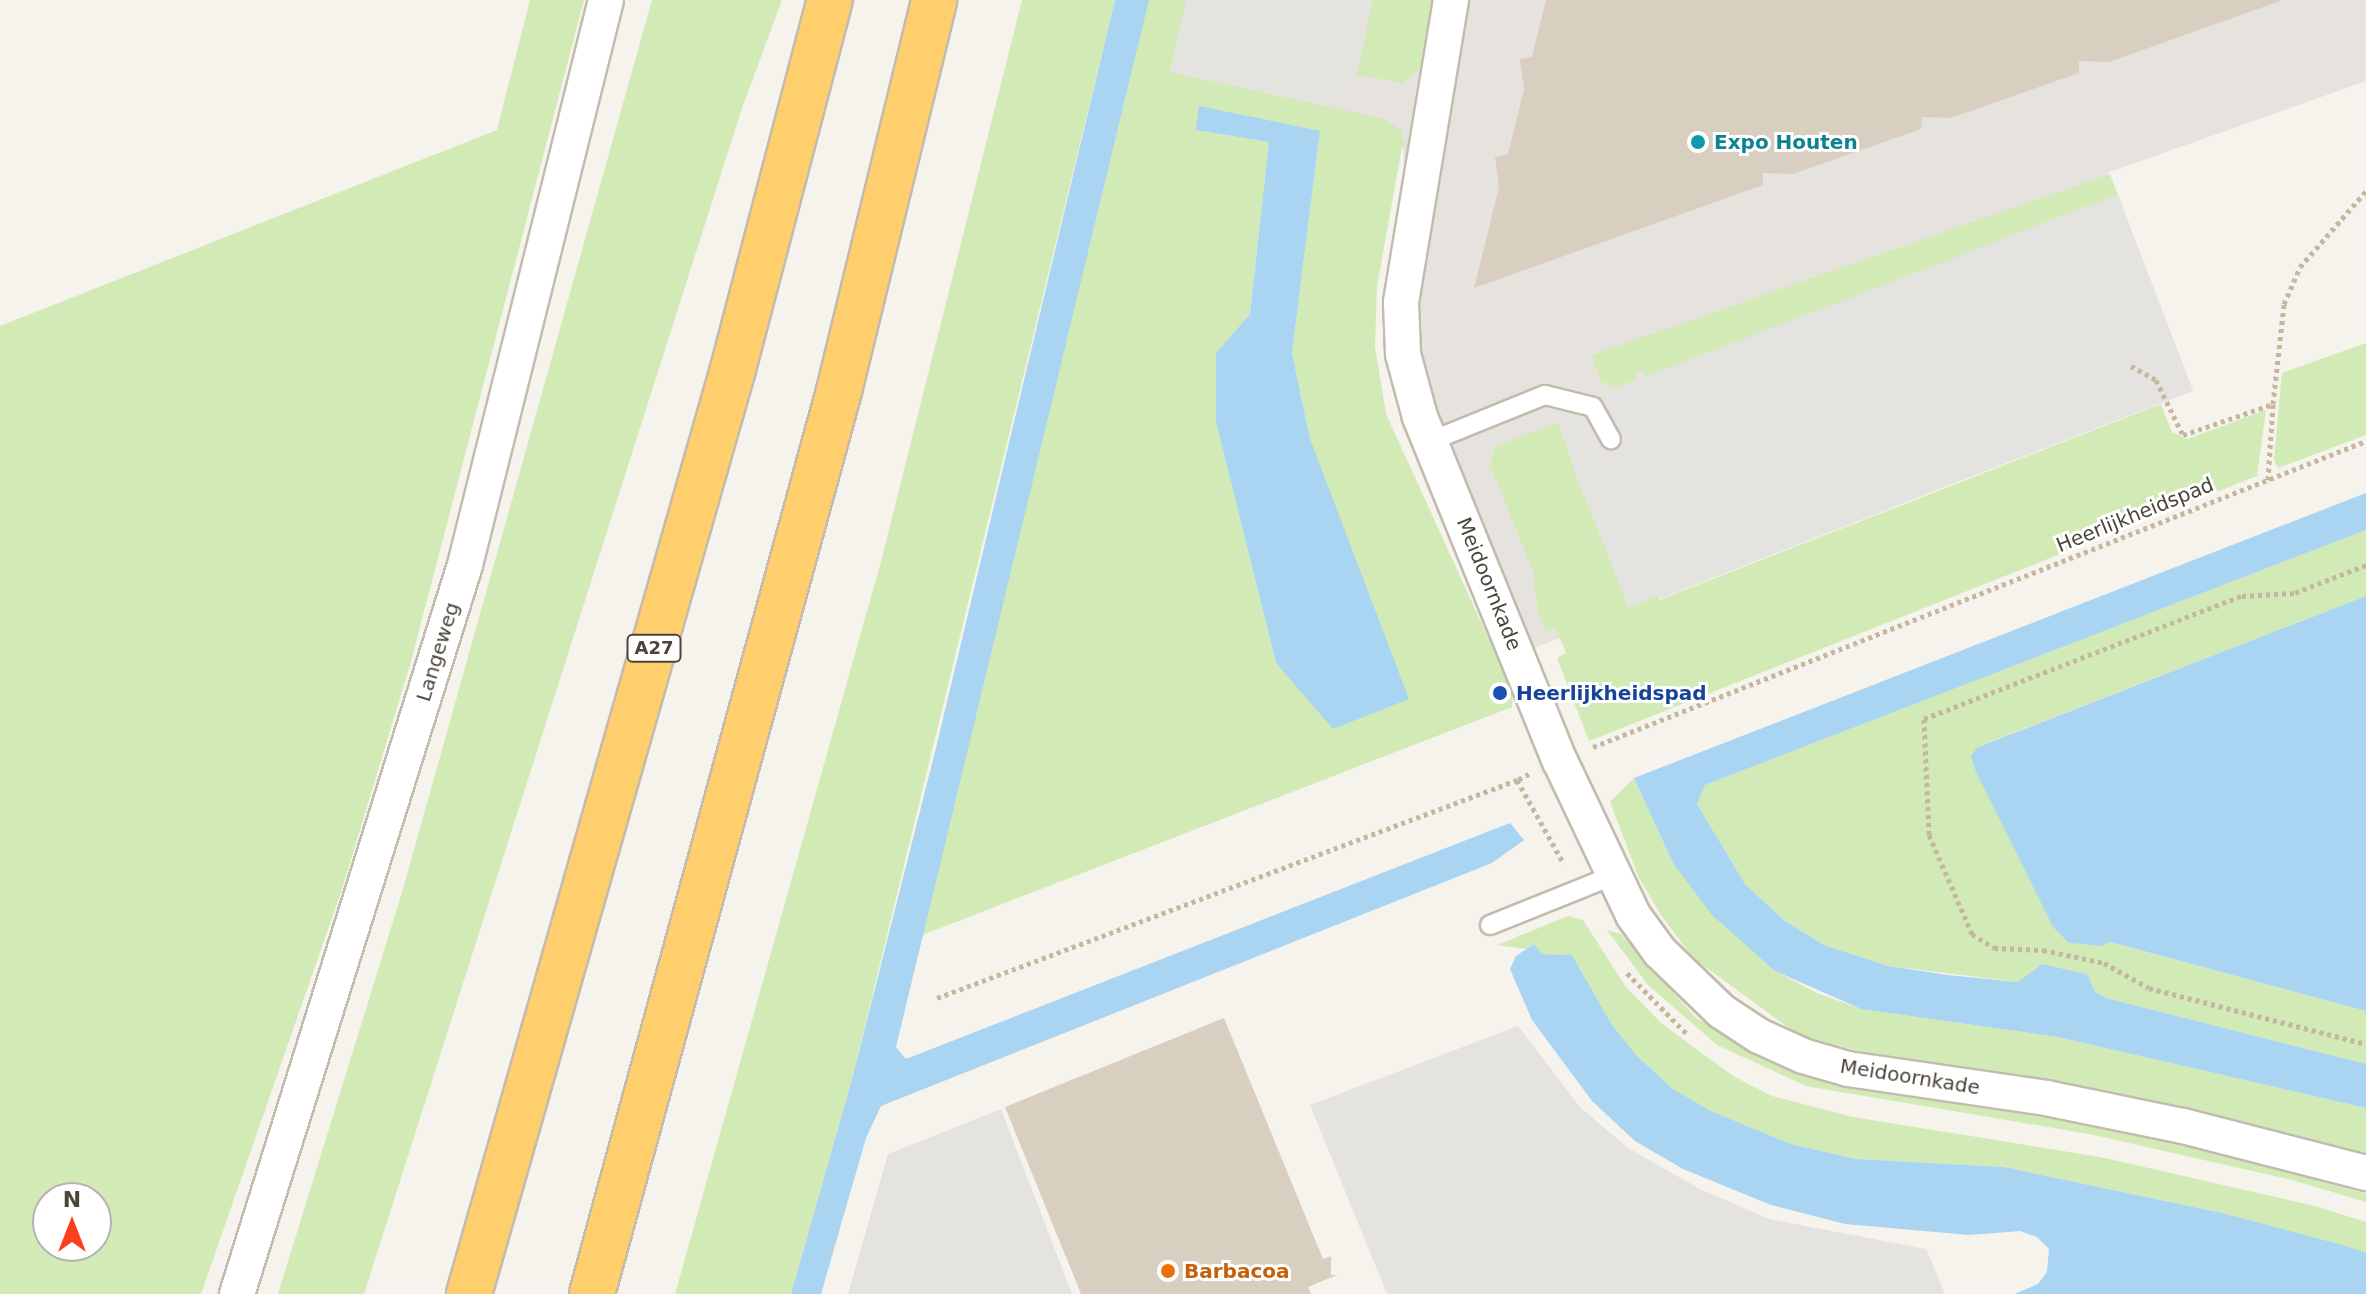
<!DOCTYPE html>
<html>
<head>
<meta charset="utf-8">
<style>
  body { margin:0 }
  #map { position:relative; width:2366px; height:1294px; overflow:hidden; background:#f6f3ec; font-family:"DejaVu Sans",sans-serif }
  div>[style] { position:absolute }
  .industrial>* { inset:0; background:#e6e2dd }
  .green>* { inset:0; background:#d2eab5 }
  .parking>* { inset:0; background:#e5e3e0; transform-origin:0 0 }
  .water>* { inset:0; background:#a9d4f2 }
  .building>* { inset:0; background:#d8cfc1 }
  .path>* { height:5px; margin-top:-2.5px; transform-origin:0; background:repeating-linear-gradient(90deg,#c4b79f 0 4px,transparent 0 8px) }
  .roads { filter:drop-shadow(2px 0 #c2bbae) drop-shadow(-2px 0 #c2bbae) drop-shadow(0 2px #c2bbae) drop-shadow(0 -2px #c2bbae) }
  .lane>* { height:18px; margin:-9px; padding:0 9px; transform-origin:9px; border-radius:9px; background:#fff }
  .street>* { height:34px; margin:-17px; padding:0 17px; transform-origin:17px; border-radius:17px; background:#fff }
  .highway>* { height:44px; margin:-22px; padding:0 22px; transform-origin:22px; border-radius:22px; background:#ffcf6e }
  .dots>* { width:22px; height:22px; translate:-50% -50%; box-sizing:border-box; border:4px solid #fff; border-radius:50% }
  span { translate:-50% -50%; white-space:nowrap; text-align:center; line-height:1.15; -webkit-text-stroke:6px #fff; paint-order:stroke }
  .shield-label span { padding:2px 6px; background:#fff; border:2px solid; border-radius:6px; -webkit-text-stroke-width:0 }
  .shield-label { font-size:18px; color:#4b4439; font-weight:700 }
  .culture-label { font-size:20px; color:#0d838f; font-weight:700 }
  .left { translate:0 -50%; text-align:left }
  .street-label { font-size:20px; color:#4b4439 }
  .transit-label { font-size:20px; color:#164399; font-weight:700 }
  .food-label { font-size:20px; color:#c56008; font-weight:700 }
  .north { position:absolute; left:32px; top:1182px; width:80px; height:80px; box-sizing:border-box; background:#fff; border:2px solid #b7b4b0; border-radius:50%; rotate:0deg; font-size:22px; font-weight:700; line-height:32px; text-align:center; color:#4b4439 }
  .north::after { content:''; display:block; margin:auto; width:28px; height:36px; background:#fc3f1d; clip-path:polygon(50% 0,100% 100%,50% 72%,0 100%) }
</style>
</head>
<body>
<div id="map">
  <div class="industrial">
    <i style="clip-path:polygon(1137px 0,2366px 0,2366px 81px,2107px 173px,2192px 390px,1524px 652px,1410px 354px,1403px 146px,1118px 86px)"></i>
  </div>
  <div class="green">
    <i style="clip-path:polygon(evenodd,530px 0,584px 0,410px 665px,342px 889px,201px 1294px,0 1294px,0 326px,497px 130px,530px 0,96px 1198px,96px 1246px,48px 1246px,48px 1198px,96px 1198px)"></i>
    <i style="clip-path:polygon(652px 0,782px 0,742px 108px,364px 1294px,278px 1294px,403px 889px)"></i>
    <i style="clip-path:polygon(1022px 0,1115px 0,851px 1083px,791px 1294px,675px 1294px,882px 558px)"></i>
    <i style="clip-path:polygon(evenodd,1149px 0,1186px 0,1171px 72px,1385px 119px,1401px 131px,1406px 149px,1402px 147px,1377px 287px,1375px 347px,1386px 414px,1512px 690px,1512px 707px,922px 935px,1149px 0,1196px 130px,1320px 131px,1292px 353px,1310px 439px,1276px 663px,1216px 422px,1216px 353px,1250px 314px,1269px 142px,1196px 130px)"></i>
    <i style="clip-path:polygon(1372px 0,1432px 0,1420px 68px,1403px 83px,1345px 73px)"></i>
    <i style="clip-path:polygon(2110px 174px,2129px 224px,2101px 225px,2091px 204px,1647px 379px,1642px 370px,1634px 374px,1644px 398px,1601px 382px,1592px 355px)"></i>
    <i style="clip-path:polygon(2366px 343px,2366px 435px,2278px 468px,2274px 460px,2282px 373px)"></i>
    <i style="clip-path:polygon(2161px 404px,2172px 432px,2187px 439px,2266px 410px,2257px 476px,1589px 741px,1557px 658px,1566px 653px,1555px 627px,1546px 631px,1538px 613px,1533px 571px,1490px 465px,1495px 447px,1565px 419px,1572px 466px,1616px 575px,1643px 571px,1659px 600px)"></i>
    <i style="clip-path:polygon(2366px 530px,2366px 596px,1979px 746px,2069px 943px,2102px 946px,2109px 942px,2366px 1011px,2366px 1064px,2106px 998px,2095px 992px,2087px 974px,2042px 964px,2019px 982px,1888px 966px,1824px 945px,1785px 921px,1745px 884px,1697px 804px,1705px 785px)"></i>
    <i style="clip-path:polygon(1634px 778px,1673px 863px,1775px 971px,1817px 993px,1861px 1009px,2058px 1037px,2366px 1108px,2366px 1155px,2158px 1102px,1871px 1054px,1800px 1036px,1693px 958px,1661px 915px,1639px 878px,1610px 802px)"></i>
    <i style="clip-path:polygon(1568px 916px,1583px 920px,1626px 987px,1661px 1023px,1733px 1076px,1772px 1096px,1853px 1117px,2100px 1157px,2315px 1206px,2366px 1222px,2366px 1253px,2222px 1213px,2004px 1167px,1856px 1159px,1791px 1144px,1711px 1111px,1673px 1089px,1639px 1058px,1612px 1025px,1572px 955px,1542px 954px,1534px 944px,1526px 949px,1497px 945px)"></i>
    <i style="clip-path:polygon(1607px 930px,1621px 934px,1695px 1017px,1787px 1069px,1847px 1087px,2069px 1121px,2200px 1148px,2366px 1194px,2366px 1202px,2292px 1180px,2089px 1134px,1806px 1086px,1717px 1045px,1648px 985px)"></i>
  </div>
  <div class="parking">
    <i style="clip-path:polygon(1186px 0,1373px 0,1349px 111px,1170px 72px)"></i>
    <i style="left:2118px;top:195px;width:210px;height:605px;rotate:69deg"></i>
    <i style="clip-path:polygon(1518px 1026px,1580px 1107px,1628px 1148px,1700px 1189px,1769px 1219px,1926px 1249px,1945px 1294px,1387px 1294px,1310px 1105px)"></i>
    <i style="clip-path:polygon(1001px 1109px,1072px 1294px,848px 1294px,888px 1154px)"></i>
  </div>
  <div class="water">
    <i style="clip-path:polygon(1115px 0,1149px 0,896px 1047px,906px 1059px,1510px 823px,1524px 840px,1492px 863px,881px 1106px,866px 1138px,821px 1294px,791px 1294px,851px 1083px,936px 748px)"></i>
    <i style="clip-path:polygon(1199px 106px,1320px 131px,1292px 353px,1310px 439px,1409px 699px,1333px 729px,1276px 663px,1216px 422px,1216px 353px,1250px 314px,1269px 142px,1196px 130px)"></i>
    <i style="clip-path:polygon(2366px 493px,2366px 530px,1705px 785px,1697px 804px,1745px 884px,1785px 921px,1824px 945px,1888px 966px,1948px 975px,2018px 982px,2042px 964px,2087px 974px,2095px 992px,2106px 998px,2366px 1064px,2366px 1108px,2058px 1037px,1861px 1009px,1775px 971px,1712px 915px,1673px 863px,1634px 778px)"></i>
    <i style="clip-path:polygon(2366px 596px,2366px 1011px,2110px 942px,2102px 946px,2069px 943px,2053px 927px,1976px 772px,1971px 756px,1978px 747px)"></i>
    <i style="clip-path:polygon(1534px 944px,1542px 954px,1572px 955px,1612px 1025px,1638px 1057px,1673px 1089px,1711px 1111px,1791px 1144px,1856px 1159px,2004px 1167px,2222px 1213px,2346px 1246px,2366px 1253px,2366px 1294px,2014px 1294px,2038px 1284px,2047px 1272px,2049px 1249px,2037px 1237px,2020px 1231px,1969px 1235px,1845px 1224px,1771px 1205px,1683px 1169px,1635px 1141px,1592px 1101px,1532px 1020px,1510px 969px,1516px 956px)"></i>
  </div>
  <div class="building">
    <i style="clip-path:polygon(1546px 0,2283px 0,2109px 62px,2079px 61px,2079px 73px,1951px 118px,1922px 117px,1921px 129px,1793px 174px,1763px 173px,1763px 185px,1474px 288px,1499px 187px,1495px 157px,1508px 154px,1524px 89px,1520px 59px,1532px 57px)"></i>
    <i style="clip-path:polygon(1224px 1018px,1323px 1259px,1331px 1256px,1331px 1275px,1337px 1275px,1308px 1287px,1311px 1294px,1081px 1294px,1005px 1107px)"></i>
  </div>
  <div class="path">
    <i style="left:2131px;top:366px;width:29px;rotate:29deg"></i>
    <i style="left:2156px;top:380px;width:61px;rotate:63.9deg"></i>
    <i style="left:2183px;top:435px;width:95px;rotate:-19deg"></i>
    <i style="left:2273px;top:404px;width:101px;rotate:-83.7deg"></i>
    <i style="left:2284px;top:304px;width:40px;rotate:-66.6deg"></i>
    <i style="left:2300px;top:267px;width:101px;rotate:-49deg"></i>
    <i style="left:2268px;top:480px;width:76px;rotate:-86.2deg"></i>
    <i style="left:2366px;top:565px;width:77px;rotate:158.7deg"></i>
    <i style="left:2294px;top:593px;width:53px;rotate:176.8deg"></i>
    <i style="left:2241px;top:596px;width:340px;rotate:158.8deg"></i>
    <i style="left:1924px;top:719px;width:116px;rotate:87.5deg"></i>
    <i style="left:1929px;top:835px;width:108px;rotate:66.5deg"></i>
    <i style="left:1972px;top:934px;width:26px;rotate:32deg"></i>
    <i style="left:1994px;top:948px;width:49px;rotate:2.3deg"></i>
    <i style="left:2043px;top:950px;width:62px;rotate:12deg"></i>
    <i style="left:2104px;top:963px;width:51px;rotate:29.1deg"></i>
    <i style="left:2149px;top:988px;width:224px;rotate:14.5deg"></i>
    <i style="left:1593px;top:747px;width:831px;rotate:-21.6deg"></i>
    <i style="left:1529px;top:774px;width:13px;rotate:153deg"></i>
    <i style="left:1517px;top:780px;width:96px;rotate:60.8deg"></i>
    <i style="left:1627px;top:973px;width:86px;rotate:45.5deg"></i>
    <i style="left:937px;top:998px;width:620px;rotate:-20.6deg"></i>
  </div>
  <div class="roads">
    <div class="lane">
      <i style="left:1431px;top:441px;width:123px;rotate:-22deg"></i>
      <i style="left:1545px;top:395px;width:49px;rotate:14deg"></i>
      <i style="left:1593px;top:407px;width:37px;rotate:61deg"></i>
      <i style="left:1490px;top:925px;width:131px;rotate:-21.9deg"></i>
    </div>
    <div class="street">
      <i style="left:1451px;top:0;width:306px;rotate:99.4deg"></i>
      <i style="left:1401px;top:302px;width:52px;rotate:87.8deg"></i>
      <i style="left:1403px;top:354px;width:65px;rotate:74.9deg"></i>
      <i style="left:1420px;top:417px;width:371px;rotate:67.9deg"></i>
      <i style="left:1560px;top:761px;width:170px;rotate:64.6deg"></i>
      <i style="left:1633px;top:915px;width:46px;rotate:53.9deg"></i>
      <i style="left:1660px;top:952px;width:85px;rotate:44deg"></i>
      <i style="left:1721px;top:1011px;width:45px;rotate:33.3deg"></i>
      <i style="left:1759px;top:1036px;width:48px;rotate:24.4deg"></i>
      <i style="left:1803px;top:1056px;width:47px;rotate:16.1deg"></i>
      <i style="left:1848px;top:1069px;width:200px;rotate:8.3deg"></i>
      <i style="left:2046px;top:1098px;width:140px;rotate:11.6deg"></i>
      <i style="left:2183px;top:1126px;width:189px;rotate:14.4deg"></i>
      <i style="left:237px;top:1294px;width:764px;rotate:-72.63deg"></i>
      <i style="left:465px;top:565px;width:582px;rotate:-75.99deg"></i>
    </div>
    <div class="highway">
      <i style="left:469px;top:1294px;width:962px;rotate:-74.07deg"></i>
      <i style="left:733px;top:369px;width:382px;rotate:-75.3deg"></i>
      <i style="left:592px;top:1294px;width:936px;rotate:-74.7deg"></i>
      <i style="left:839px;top:391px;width:402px;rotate:-76.3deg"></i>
    </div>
  </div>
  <div class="dots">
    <i style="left:1698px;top:142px;background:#0f9aa8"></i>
    <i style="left:1500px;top:693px;background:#1a4fb4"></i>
    <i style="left:1168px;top:1271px;background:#e8710a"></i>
  </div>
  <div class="shield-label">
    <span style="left:654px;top:648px">A27</span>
  </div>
  <div class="culture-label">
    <span class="left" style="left:1714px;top:142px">Expo Houten</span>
  </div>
  <div class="street-label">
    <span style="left:2135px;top:515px;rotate:-22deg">Heerlijkheidspad</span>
    <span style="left:1489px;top:584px;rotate:68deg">Meidoornkade</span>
    <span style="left:438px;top:652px;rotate:-73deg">Langeweg</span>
    <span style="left:1910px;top:1077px;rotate:9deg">Meidoornkade</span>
  </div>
  <div class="transit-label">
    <span class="left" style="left:1516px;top:693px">Heerlijkheidspad</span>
  </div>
  <div class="food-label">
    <span class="left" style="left:1184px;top:1271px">Barbacoa</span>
  </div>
  <div class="north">N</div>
</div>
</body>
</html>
